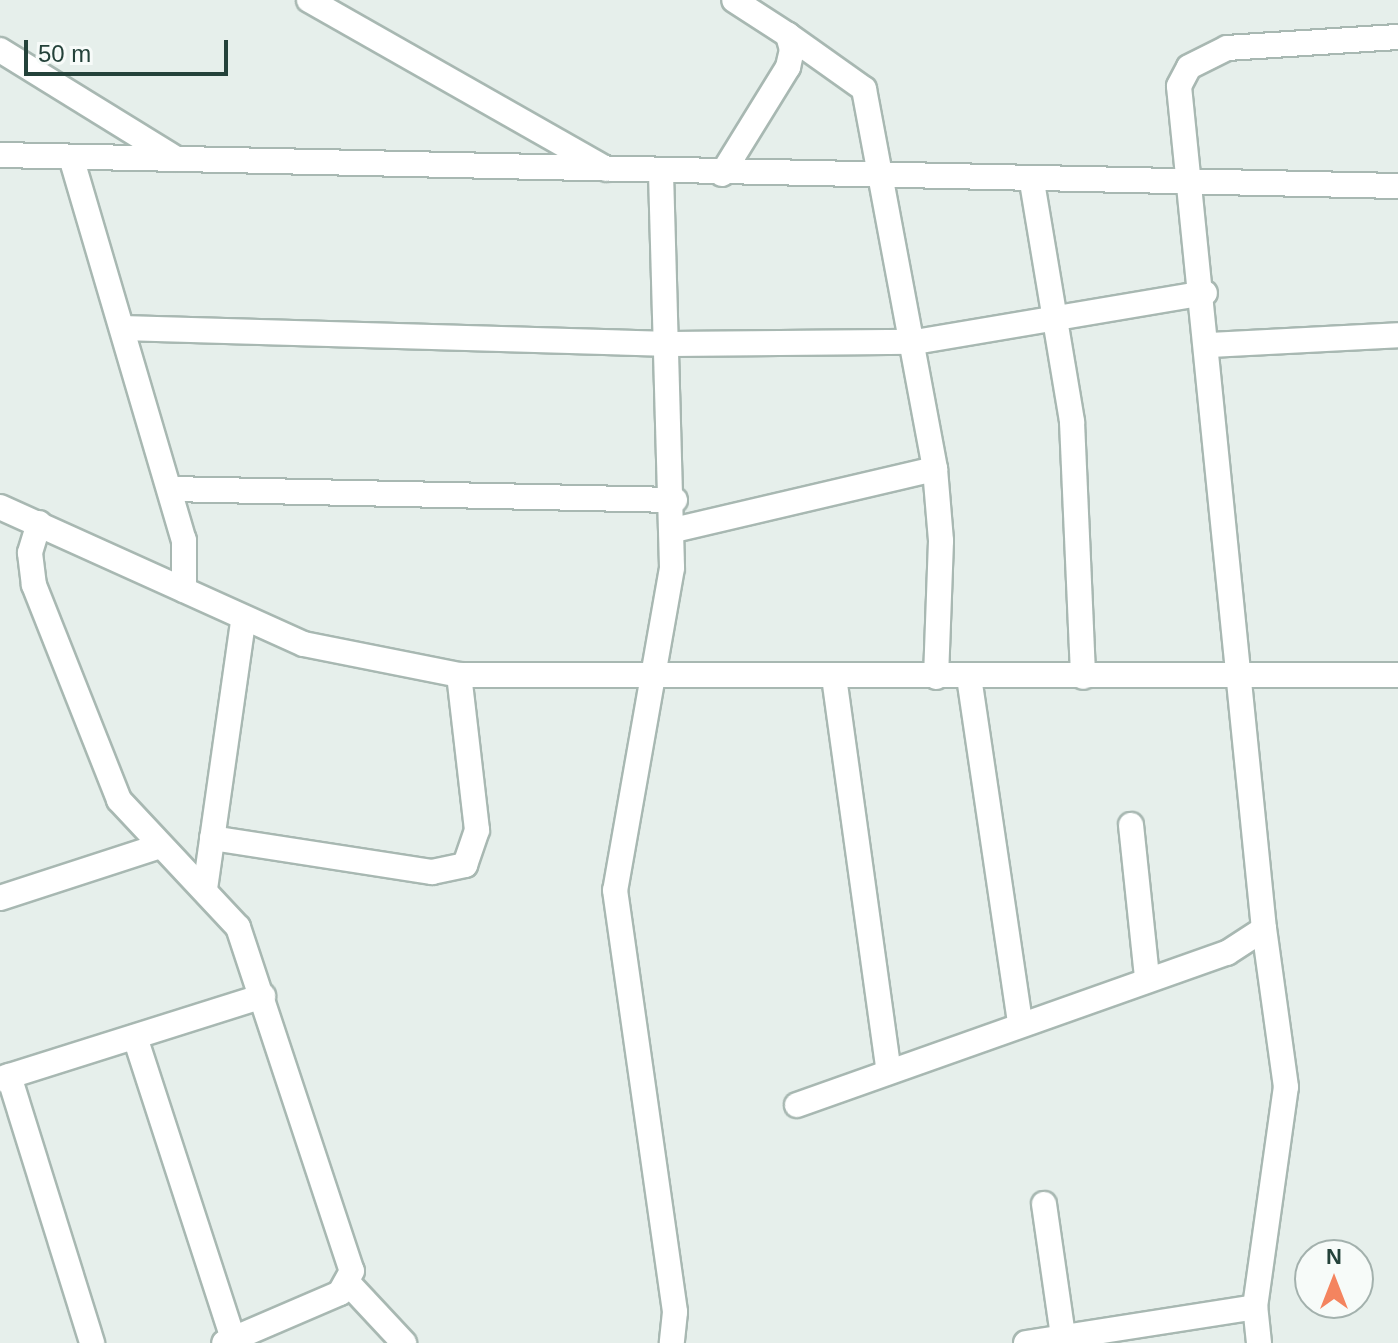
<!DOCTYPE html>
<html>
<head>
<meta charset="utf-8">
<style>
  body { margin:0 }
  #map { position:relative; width:1398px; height:1343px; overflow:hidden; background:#e6efeb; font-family:Helvetica,sans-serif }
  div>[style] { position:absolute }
  .roads { filter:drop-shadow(2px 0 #a8b8b2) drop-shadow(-2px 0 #a8b8b2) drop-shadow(0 2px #a8b8b2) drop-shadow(0 -2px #a8b8b2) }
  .minor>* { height:24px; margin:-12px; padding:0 12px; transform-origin:12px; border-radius:12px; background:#fff }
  span { translate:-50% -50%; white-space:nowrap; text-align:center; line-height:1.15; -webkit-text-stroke:8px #f7fbf9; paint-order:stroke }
  .north { position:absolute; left:1294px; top:1239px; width:80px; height:80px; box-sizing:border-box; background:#f7fbf9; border:2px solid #a3b1ad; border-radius:50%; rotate:0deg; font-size:22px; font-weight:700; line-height:32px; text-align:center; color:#24423a }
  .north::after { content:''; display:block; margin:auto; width:28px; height:36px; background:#f4845f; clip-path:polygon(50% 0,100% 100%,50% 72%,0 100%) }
  .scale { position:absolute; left:24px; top:40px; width:204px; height:36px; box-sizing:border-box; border:4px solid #24423a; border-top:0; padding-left:10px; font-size:24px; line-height:28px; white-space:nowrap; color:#24423a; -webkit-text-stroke:6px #f7fbf9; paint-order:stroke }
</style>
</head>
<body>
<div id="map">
  <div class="roads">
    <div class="minor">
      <i style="left:309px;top:0;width:342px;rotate:29.6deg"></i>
      <i style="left:788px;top:35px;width:93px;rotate:35.4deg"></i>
      <i style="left:864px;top:89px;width:387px;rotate:79.4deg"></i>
      <i style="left:935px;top:469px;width:72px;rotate:85.2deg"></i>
      <i style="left:941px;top:541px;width:136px;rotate:92.1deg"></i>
      <i style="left:0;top:50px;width:206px;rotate:31.7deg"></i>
      <i style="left:0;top:155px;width:1398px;rotate:1.27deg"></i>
      <i style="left:71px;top:157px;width:399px;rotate:73.6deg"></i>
      <i style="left:184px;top:540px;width:50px;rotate:90deg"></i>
      <i style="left:661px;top:173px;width:395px;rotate:88.4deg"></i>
      <i style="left:672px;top:568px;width:327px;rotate:100deg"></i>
      <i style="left:615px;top:890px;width:426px;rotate:81.9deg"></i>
      <i style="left:675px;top:1312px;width:31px;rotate:96deg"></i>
      <i style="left:722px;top:174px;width:126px;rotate:-58.3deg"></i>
      <i style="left:788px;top:67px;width:17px;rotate:-77deg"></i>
      <i style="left:792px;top:50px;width:16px;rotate:-105deg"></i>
      <i style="left:788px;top:35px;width:64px;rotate:-147.1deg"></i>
      <i style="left:1032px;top:182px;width:243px;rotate:80.5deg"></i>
      <i style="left:1072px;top:422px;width:255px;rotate:87.5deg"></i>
      <i style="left:122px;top:328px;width:549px;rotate:1.67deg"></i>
      <i style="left:671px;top:344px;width:244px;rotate:-0.5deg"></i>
      <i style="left:915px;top:342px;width:294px;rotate:-9.6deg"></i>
      <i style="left:1210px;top:345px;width:188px;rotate:-3deg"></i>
      <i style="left:170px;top:489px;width:505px;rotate:1.25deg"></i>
      <i style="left:0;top:507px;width:333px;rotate:24.3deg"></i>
      <i style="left:304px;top:644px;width:158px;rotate:11.3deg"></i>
      <i style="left:459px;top:675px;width:939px"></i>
      <i style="left:39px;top:523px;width:31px;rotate:107deg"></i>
      <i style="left:30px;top:553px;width:32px;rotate:83deg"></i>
      <i style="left:34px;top:585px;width:231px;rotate:68.4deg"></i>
      <i style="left:119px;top:800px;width:174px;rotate:46.9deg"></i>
      <i style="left:238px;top:927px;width:362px;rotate:71.7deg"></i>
      <i style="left:352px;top:1271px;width:25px;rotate:119deg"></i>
      <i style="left:340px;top:1293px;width:126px;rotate:156.7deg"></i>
      <i style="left:674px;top:530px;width:268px;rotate:-13.2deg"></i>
      <i style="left:834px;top:677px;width:398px;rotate:82.1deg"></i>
      <i style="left:969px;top:677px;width:351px;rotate:81.6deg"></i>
      <i style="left:1131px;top:825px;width:153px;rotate:84deg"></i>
      <i style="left:212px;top:838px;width:223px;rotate:8.8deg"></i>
      <i style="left:432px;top:872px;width:34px;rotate:-12deg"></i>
      <i style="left:465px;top:865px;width:37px;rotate:-71deg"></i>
      <i style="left:477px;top:830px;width:156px;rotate:-96.6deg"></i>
      <i style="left:205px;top:889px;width:271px;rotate:-81.9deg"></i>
      <i style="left:0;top:898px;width:165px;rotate:-18deg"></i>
      <i style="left:135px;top:1037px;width:318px;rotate:72deg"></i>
      <i style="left:9px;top:1076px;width:280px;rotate:72.7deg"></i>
      <i style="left:0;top:1079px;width:276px;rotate:-17.5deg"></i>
      <i style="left:797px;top:1105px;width:456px;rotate:-19.5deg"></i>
      <i style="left:1227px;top:953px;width:44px;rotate:-33deg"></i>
      <i style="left:1264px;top:929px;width:847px;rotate:-95.76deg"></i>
      <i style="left:1179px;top:86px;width:21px;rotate:-62deg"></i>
      <i style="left:1189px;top:67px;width:42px;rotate:-26.6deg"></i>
      <i style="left:1227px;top:48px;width:171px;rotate:-3.7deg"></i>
      <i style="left:1044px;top:1204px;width:140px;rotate:81.8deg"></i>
      <i style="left:349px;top:1284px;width:81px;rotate:47deg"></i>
      <i style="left:1026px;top:1343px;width:232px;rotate:-8.9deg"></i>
      <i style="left:1259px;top:1343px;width:36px;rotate:-96deg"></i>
      <i style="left:1255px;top:1307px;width:222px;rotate:-82deg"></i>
      <i style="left:1286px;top:1087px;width:160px;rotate:-97.9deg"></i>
    </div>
  </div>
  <div class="north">N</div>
  <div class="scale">50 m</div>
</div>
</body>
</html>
